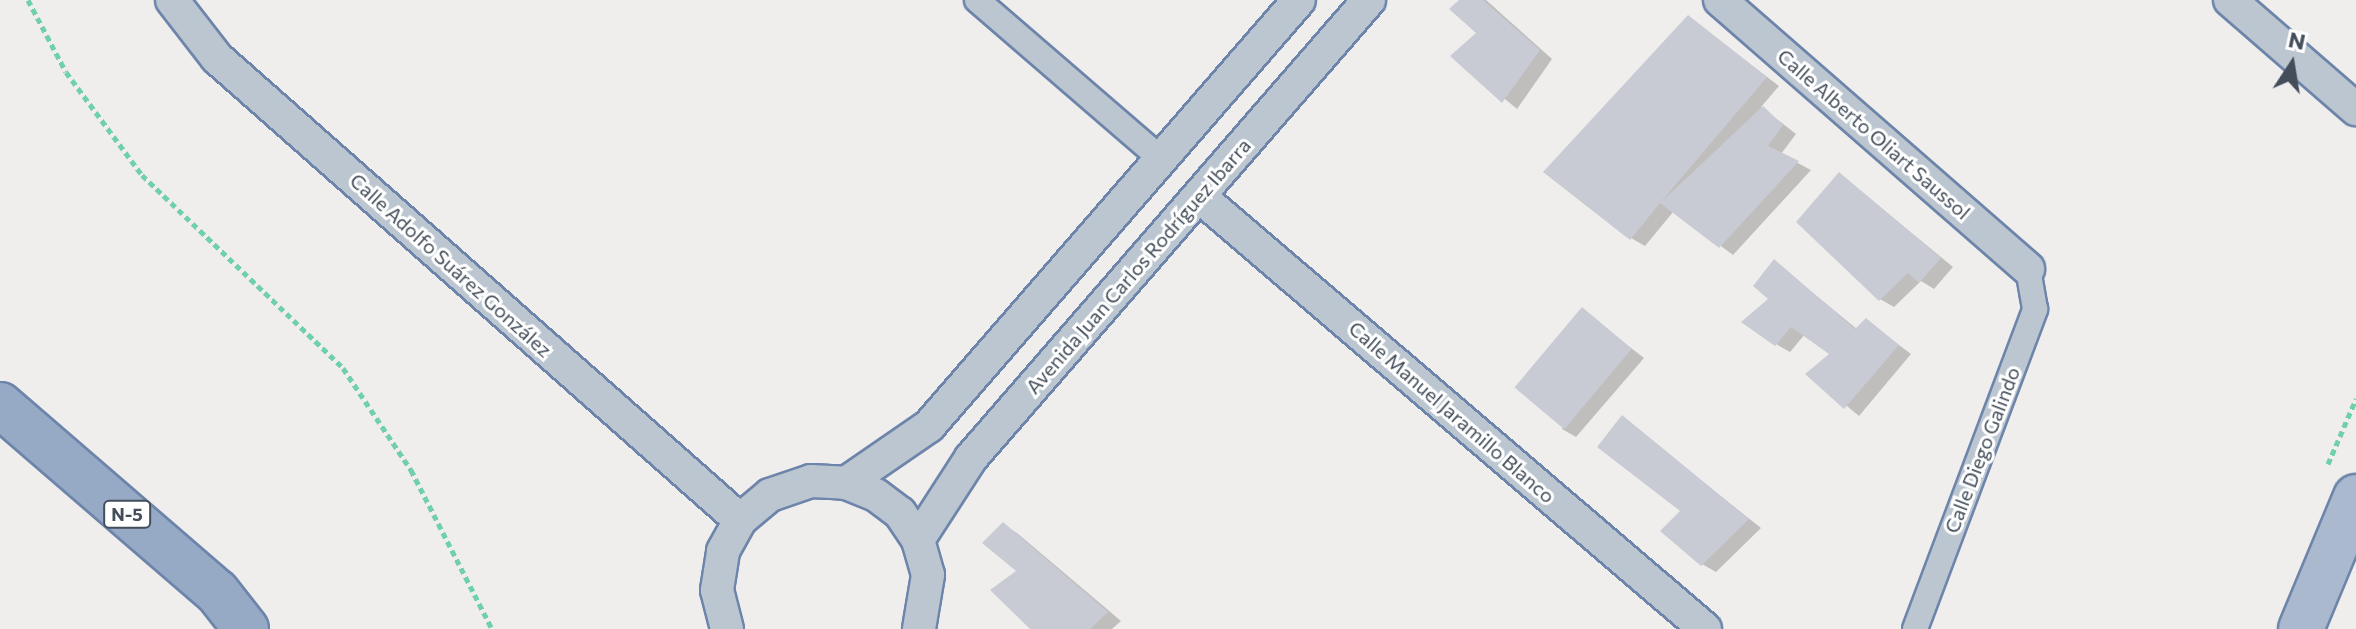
<!DOCTYPE html>
<html>
<head>
<meta charset="utf-8">
<style>
  body { margin:0 }
  #map { position:relative; width:2356px; height:629px; overflow:hidden; background:#f0eded; font-family:Commissioner,sans-serif }
  div>[style] { position:absolute }
  .shadow>* { inset:0; background:#0003 }
  .building>* { inset:0; background:#c8cbd3; transform-origin:0 0 }
  .path>* { height:5px; margin-top:-2.5px; transform-origin:0; background:repeating-linear-gradient(90deg,#6fd0a9 0 6px,transparent 0 10px) }
  .roads { filter:drop-shadow(2px 0 #6d85aa) drop-shadow(-2px 0 #6d85aa) drop-shadow(0 2px #6d85aa) drop-shadow(0 -2px #6d85aa) }
  .pedestrian>* { height:24px; margin:-12px; padding:0 12px; transform-origin:12px; border-radius:12px; background:#bcc6d0 }
  .minor>* { height:32px; margin:-16px; padding:0 16px; transform-origin:16px; border-radius:16px; background:#bcc6d0 }
  .primary>* { height:44px; margin:-22px; padding:0 22px; transform-origin:22px; border-radius:22px; background:#abb9ce }
  .trunk>* { height:44px; margin:-22px; padding:0 22px; transform-origin:22px; border-radius:22px; background:#96aac6 }
  span { translate:-50% -50%; white-space:nowrap; text-align:center; line-height:1.15; -webkit-text-stroke:6px #fff; paint-order:stroke }
  .shield-label span { padding:2px 6px; background:#fff; border:2px solid; border-radius:6px; -webkit-text-stroke-width:0 }
  .shield-label { font-size:18px; color:#444e5b; font-weight:700 }
  .street-label { font-size:20px; color:#444e5b }
  .north { position:absolute; left:2252px; top:24px; width:80px; height:80px; -webkit-text-stroke:6px #fff; paint-order:stroke; rotate:12deg; font-size:22px; font-weight:700; line-height:32px; text-align:center; color:#444e5b }
  .north::after { content:''; display:block; margin:auto; width:28px; height:36px; background:#444e5b; clip-path:polygon(50% 0,100% 100%,50% 72%,0 100%) }
</style>
</head>
<body>
<div id="map">
  <div class="shadow">
    <i style="clip-path:polygon(1462px 0,1486px 0,1552px 59px,1517px 109px,1453px 56px,1479px 33px)"></i>
    <i style="clip-path:polygon(1688px 17px,1779px 86px,1761px 107px,1796px 134px,1781px 154px,1811px 170px,1733px 255px,1674px 211px,1645px 246px,1631px 238px)"></i>
    <i style="clip-path:polygon(1840px 174px,1953px 267px,1934px 289px,1921px 281px,1894px 307px,1880px 299px)"></i>
    <i style="clip-path:polygon(1774px 261px,1858px 330px,1867px 321px,1911px 354px,1859px 416px,1808px 374px,1833px 354px,1805px 334px,1790px 352px,1776px 344px,1771px 299px)"></i>
    <i style="clip-path:polygon(1582px 310px,1644px 358px,1576px 437px,1562px 429px)"></i>
    <i style="clip-path:polygon(1622px 418px,1761px 528px,1716px 572px,1702px 564px,1683px 510px)"></i>
    <i style="clip-path:polygon(1003px 525px,1017px 533px,1121px 621px,1112px 629px,1033px 629px)"></i>
  </div>
  <div class="building">
    <i style="clip-path:polygon(1459px 0,1483px 0,1540px 50px,1502px 103px,1450px 56px,1476px 33px,1449px 9px)"></i>
    <i style="clip-path:polygon(1688px 15px,1767px 77px,1660px 203px,1763px 106px,1783px 125px,1768px 146px,1799px 161px,1719px 248px,1660px 203px,1630px 240px,1543px 172px)"></i>
    <i style="clip-path:polygon(1839px 172px,1941px 258px,1919px 283px,1908px 273px,1879px 301px,1796px 222px)"></i>
    <i style="clip-path:polygon(1774px 259px,1855px 329px,1866px 318px,1899px 345px,1844px 409px,1805px 374px,1829px 354px,1791px 327px,1775px 346px,1741px 322px,1768px 299px,1753px 286px)"></i>
    <i style="left:1582px;top:307px;width:65px;height:105px;rotate:40deg"></i>
    <i style="clip-path:polygon(1622px 415px,1749px 519px,1701px 566px,1660px 531px,1680px 511px,1597px 447px)"></i>
    <i style="clip-path:polygon(1003px 522px,1108px 612px,1090px 629px,1030px 629px,990px 590px,1016px 571px,982px 543px)"></i>
  </div>
  <div class="path">
    <i style="left:28px;top:0;width:81px;rotate:62.2deg"></i>
    <i style="left:66px;top:72px;width:128px;rotate:53.6deg"></i>
    <i style="left:142px;top:175px;width:279px;rotate:43.8deg"></i>
    <i style="left:343px;top:368px;width:123px;rotate:56.3deg"></i>
    <i style="left:411px;top:470px;width:178px;rotate:63deg"></i>
    <i style="left:2328px;top:464px;width:71px;rotate:-66.7deg"></i>
  </div>
  <div class="roads">
    <div class="pedestrian">
      <i style="left:977px;top:0;width:243px;rotate:40.8deg"></i>
      <i style="left:1915px;top:629px;width:342px;rotate:-69.4deg"></i>
      <i style="left:2035px;top:309px;width:41px;rotate:-99.9deg"></i>
    </div>
    <div class="minor">
      <i style="left:172px;top:0;width:73px;rotate:52.2deg"></i>
      <i style="left:217px;top:58px;width:698px;rotate:41.46deg"></i>
      <i style="left:1720px;top:0;width:409px;rotate:41.1deg"></i>
      <i style="left:2230px;top:0;width:167px;rotate:40.9deg"></i>
      <i style="left:1199px;top:196px;width:666px;rotate:40.55deg"></i>
      <i style="left:846px;top:483px;width:101px;rotate:-34.5deg"></i>
      <i style="left:929px;top:426px;width:564px;rotate:-49.02deg"></i>
      <i style="left:918px;top:540px;width:98px;rotate:-57.1deg"></i>
      <i style="left:971px;top:458px;width:607px;rotate:-49.01deg"></i>
      <i style="left:727px;top:629px;width:40px;rotate:-104.4deg"></i>
      <i style="left:717px;top:590px;width:39px;rotate:-81deg"></i>
      <i style="left:723px;top:551px;width:35px;rotate:-61deg"></i>
      <i style="left:740px;top:520px;width:39px;rotate:-40deg"></i>
      <i style="left:770px;top:495px;width:43px;rotate:-18.9deg"></i>
      <i style="left:811px;top:481px;width:35px;rotate:3deg"></i>
      <i style="left:846px;top:483px;width:32px;rotate:22deg"></i>
      <i style="left:876px;top:495px;width:30px;rotate:37deg"></i>
      <i style="left:900px;top:513px;width:32px;rotate:56deg"></i>
      <i style="left:918px;top:540px;width:36px;rotate:74deg"></i>
      <i style="left:928px;top:575px;width:55px;rotate:99.5deg"></i>
    </div>
    <div class="primary">
      <i style="left:2301px;top:629px;width:143px;rotate:-67.4deg"></i>
    </div>
    <div class="trunk">
      <i style="left:0;top:405px;width:286px;rotate:40.8deg"></i>
      <i style="left:217px;top:592px;width:47px;rotate:51.9deg"></i>
    </div>
  </div>
  <div class="shield-label">
    <span style="left:127px;top:514px">N-5</span>
  </div>
  <div class="street-label">
    <span style="left:1874px;top:134px;rotate:41deg">Calle Alberto Oliart Saussol</span>
    <span style="left:451px;top:265px;rotate:42deg">Calle Adolfo Suárez González</span>
    <span style="left:1138px;top:266px;rotate:-49deg">Avenida Juan Carlos Rodríguez Ibarra</span>
    <span style="left:1452px;top:412px;rotate:41deg">Calle Manuel Jaramillo Blanco</span>
    <span style="left:1982px;top:450px;rotate:-69deg">Calle Diego Galindo</span>
  </div>
  <div class="north">N</div>
</div>
</body>
</html>
